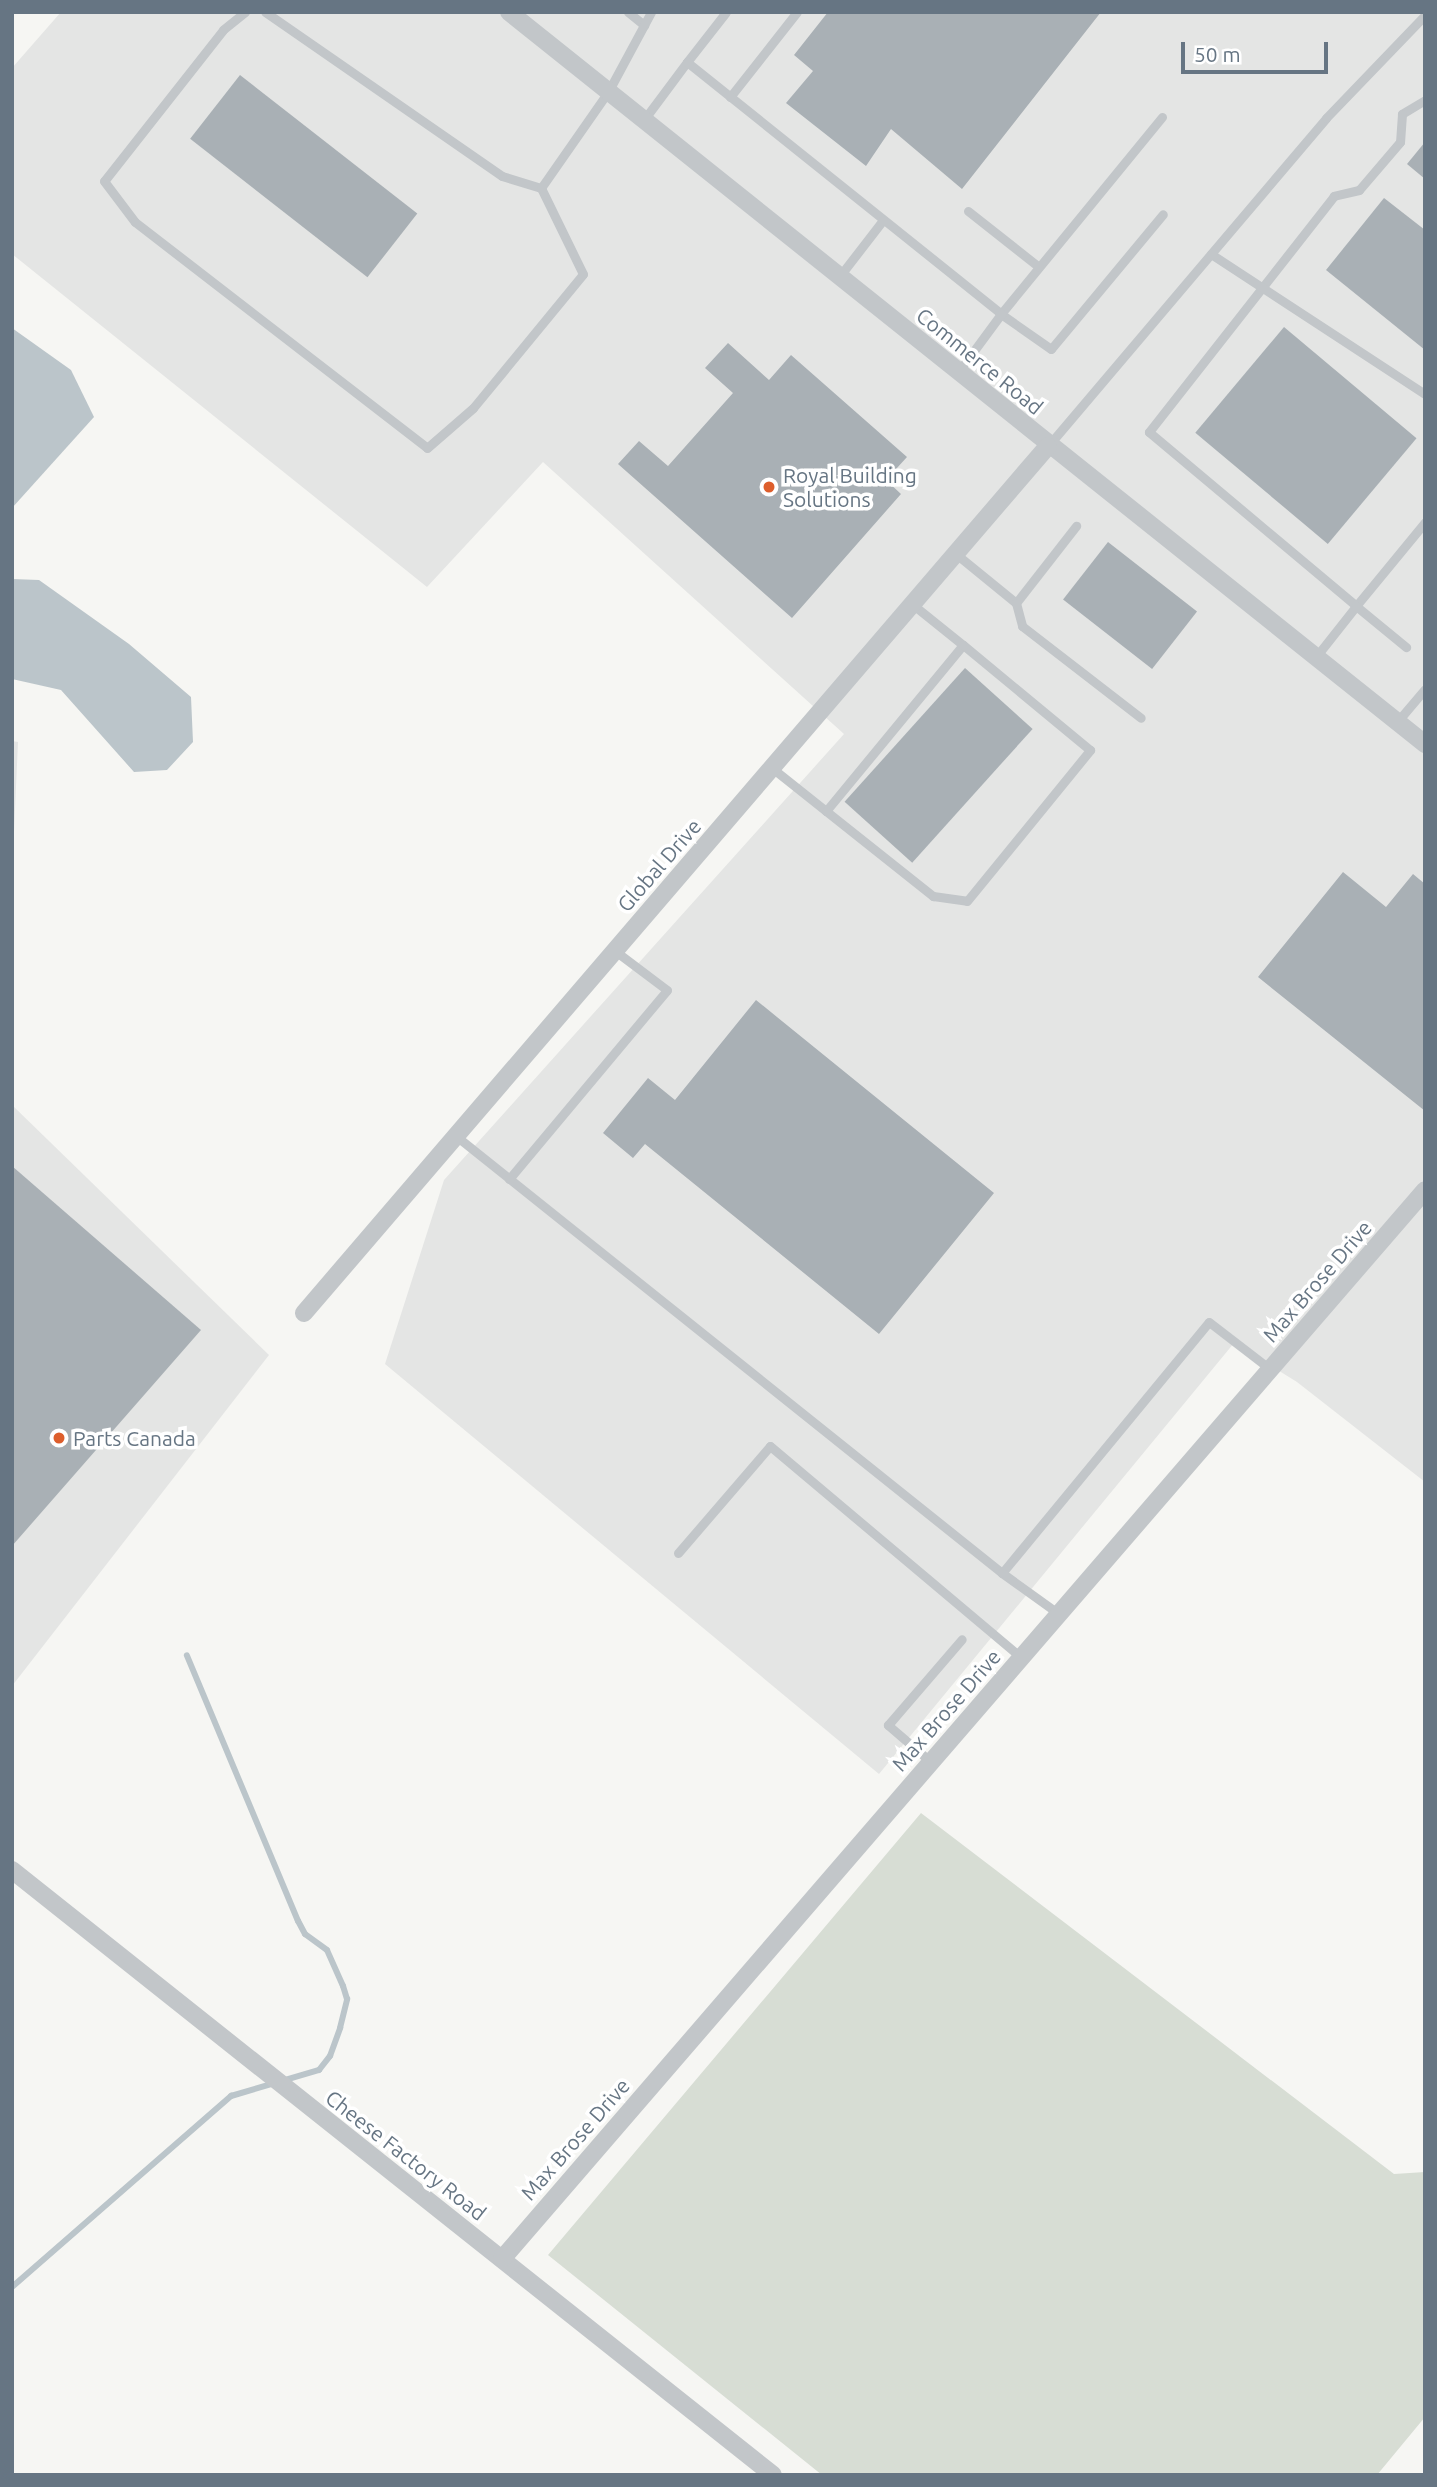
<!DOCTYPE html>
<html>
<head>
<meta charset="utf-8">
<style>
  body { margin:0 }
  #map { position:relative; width:1437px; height:2487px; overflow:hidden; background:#f6f6f3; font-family:Ubuntu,sans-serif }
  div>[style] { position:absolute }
  .built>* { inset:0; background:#e4e5e4 }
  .green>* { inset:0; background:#d7ddd4 }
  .water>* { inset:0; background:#bbc5ca }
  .stream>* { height:6px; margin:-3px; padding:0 3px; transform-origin:3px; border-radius:3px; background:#bbc5ca }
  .building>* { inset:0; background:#a9b0b5; transform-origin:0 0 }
  .service>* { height:9px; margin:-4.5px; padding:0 4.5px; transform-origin:4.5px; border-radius:4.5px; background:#c2c6c9 }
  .minor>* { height:18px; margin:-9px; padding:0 9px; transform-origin:9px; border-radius:9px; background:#c2c6c9 }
  .dots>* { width:19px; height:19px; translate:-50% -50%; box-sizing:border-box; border:4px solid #fff; border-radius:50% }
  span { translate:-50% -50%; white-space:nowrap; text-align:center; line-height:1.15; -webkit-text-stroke:7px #fff; paint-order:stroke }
  .street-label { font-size:21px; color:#667583 }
  .poi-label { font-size:21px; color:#667583 }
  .left { translate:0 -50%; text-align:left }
  .frame { position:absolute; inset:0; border:14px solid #667583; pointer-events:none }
  .scale { position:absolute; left:1181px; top:42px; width:147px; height:32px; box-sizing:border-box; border:4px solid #667583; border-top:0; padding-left:9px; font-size:21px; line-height:24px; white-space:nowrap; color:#667583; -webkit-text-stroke:5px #fff; paint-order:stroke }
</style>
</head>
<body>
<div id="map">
  <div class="built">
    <i style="clip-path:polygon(61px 12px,1425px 12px,1425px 1482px,1297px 1382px,1234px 1343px,879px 1774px,385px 1364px,444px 1180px,844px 734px,543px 462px,427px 587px,12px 254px,12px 68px)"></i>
    <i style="clip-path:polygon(12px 741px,18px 742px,12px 877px)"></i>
    <i style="clip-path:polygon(12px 1105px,269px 1355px,12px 1686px)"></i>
  </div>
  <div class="green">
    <i style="clip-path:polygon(921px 1813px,1394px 2174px,1425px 2172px,1425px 2417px,1377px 2475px,822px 2475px,548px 2255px)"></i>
  </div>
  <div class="water">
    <i style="clip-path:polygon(12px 328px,71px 370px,94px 417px,12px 508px)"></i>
    <i style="clip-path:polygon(12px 579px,39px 580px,129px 644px,191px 697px,193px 742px,167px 770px,134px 772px,61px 690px,12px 679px)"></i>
  </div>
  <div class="stream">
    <i style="left:12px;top:2287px;width:291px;rotate:-41.1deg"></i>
    <i style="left:231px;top:2096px;width:92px;rotate:-16.5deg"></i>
    <i style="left:319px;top:2070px;width:18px;rotate:-52deg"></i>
    <i style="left:330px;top:2056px;width:30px;rotate:-70deg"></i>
    <i style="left:340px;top:2028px;width:30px;rotate:-76deg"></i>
    <i style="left:347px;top:1999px;width:14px;rotate:-107deg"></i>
    <i style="left:343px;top:1986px;width:39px;rotate:-114deg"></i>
    <i style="left:327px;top:1950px;width:27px;rotate:-144deg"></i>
    <i style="left:305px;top:1934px;width:15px;rotate:-118deg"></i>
    <i style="left:298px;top:1921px;width:288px;rotate:-112.7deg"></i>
  </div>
  <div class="building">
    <i style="clip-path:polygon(828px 12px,1101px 12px,962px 189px,891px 129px,866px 166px,786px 103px,813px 71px,794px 55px)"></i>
    <i style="left:240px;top:75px;width:225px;height:81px;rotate:38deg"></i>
    <i style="clip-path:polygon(1425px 142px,1425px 179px,1407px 164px)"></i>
    <i style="clip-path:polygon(1384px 198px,1425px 230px,1425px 350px,1326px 270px)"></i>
    <i style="left:1284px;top:327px;width:173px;height:138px;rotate:40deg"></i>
    <i style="clip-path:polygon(728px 343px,769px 380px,791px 355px,907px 457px,886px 480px,901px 494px,792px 618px,618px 464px,639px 441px,668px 466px,733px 393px,705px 368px)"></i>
    <i style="left:1108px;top:542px;width:113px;height:73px;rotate:38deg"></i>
    <i style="left:965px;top:668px;width:91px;height:180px;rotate:42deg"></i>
    <i style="clip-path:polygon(1343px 872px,1386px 907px,1413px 874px,1425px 884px,1425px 1111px,1258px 977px)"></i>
    <i style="clip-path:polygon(756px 1000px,994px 1193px,879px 1334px,645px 1144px,633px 1158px,603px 1133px,648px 1078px,675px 1100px)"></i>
    <i style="clip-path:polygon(12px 1166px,201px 1330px,12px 1546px)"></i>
  </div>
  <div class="service">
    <i style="left:245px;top:12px;width:28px;rotate:141deg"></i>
    <i style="left:223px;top:30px;width:192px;rotate:128.2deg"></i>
    <i style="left:104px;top:181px;width:51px;rotate:52.9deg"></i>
    <i style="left:135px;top:222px;width:369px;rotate:37.7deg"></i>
    <i style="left:427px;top:448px;width:61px;rotate:-41deg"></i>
    <i style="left:473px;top:408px;width:173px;rotate:-50.6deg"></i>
    <i style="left:583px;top:274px;width:96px;rotate:-116deg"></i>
    <i style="left:541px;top:188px;width:41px;rotate:-162.9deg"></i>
    <i style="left:502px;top:176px;width:288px;rotate:-145.3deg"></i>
    <i style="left:628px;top:12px;width:21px;rotate:39deg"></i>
    <i style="left:687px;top:62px;width:63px;rotate:-52deg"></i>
    <i style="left:730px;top:97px;width:108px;rotate:-51.8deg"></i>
    <i style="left:1425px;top:100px;width:27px;rotate:149deg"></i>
    <i style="left:1402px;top:114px;width:28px;rotate:94deg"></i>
    <i style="left:1400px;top:142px;width:63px;rotate:130.5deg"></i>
    <i style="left:1359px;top:190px;width:26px;rotate:167deg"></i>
    <i style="left:1334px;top:196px;width:300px;rotate:128.1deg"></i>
    <i style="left:1149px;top:432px;width:270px;rotate:40deg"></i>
    <i style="left:1356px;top:606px;width:109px;rotate:-50.6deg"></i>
    <i style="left:1162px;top:117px;width:254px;rotate:129.3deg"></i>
    <i style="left:1001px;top:314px;width:61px;rotate:35deg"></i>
    <i style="left:1051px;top:349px;width:175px;rotate:-50.3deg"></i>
    <i style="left:643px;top:121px;width:74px;rotate:-53.3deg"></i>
    <i style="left:687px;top:62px;width:403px;rotate:38.7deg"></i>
    <i style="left:1001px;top:314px;width:71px;rotate:126.4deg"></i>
    <i style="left:541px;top:188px;width:117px;rotate:-55.1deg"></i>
    <i style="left:608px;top:92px;width:91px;rotate:-61.7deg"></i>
    <i style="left:968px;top:211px;width:90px;rotate:38.3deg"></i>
    <i style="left:1211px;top:254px;width:256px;rotate:33.2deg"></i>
    <i style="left:839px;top:277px;width:72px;rotate:-52.3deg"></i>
    <i style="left:1048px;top:446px;width:430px;rotate:-49.7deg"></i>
    <i style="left:1326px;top:118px;width:143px;rotate:-46.1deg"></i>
    <i style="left:956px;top:554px;width:77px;rotate:39.2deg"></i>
    <i style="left:1016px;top:603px;width:98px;rotate:-52.1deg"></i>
    <i style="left:1016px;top:603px;width:24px;rotate:75deg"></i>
    <i style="left:1022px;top:626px;width:150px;rotate:37.7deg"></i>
    <i style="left:1315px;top:658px;width:66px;rotate:-51.7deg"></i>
    <i style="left:1356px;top:606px;width:65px;rotate:39.4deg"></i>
    <i style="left:1397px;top:722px;width:43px;rotate:-49.7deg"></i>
    <i style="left:772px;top:768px;width:69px;rotate:38.5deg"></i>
    <i style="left:826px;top:811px;width:215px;rotate:-50.5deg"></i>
    <i style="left:963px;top:645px;width:65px;rotate:-141.2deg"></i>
    <i style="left:826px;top:811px;width:137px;rotate:38.5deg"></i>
    <i style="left:933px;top:896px;width:34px;rotate:8deg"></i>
    <i style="left:967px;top:901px;width:195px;rotate:-50.8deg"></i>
    <i style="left:1090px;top:750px;width:165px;rotate:-140.4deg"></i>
    <i style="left:456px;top:1136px;width:699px;rotate:38.67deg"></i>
    <i style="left:1002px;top:1573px;width:325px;rotate:-50.5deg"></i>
    <i style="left:1209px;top:1322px;width:77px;rotate:37.6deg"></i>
    <i style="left:509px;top:1179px;width:246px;rotate:-50.1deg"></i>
    <i style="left:667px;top:990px;width:65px;rotate:-143.1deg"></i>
    <i style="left:678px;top:1553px;width:141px;rotate:-49.3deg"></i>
    <i style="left:770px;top:1446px;width:328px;rotate:40.1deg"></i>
    <i style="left:1002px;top:1573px;width:70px;rotate:35.7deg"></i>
    <i style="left:931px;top:1762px;width:57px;rotate:-139.3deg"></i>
    <i style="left:888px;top:1725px;width:113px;rotate:-49.3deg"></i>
  </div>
  <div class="minor">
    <i style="left:509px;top:12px;width:1173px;rotate:38.63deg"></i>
    <i style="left:304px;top:1313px;width:1142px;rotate:-49.37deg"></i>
    <i style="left:12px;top:1870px;width:972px;rotate:38.48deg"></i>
    <i style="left:502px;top:2259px;width:1412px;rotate:-49.19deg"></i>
  </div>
  <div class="dots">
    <i style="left:769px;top:487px;background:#dd5e2c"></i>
    <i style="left:59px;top:1438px;background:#dd5e2c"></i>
  </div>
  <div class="street-label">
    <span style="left:980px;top:361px;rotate:39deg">Commerce Road</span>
    <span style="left:659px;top:865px;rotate:-49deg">Global Drive</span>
    <span style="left:1317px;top:1281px;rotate:-49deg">Max Brose Drive</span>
    <span style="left:946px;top:1710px;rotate:-49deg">Max Brose Drive</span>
    <span style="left:575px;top:2139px;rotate:-49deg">Max Brose Drive</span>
    <span style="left:406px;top:2155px;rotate:38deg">Cheese Factory Road</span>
  </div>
  <div class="poi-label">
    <span class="left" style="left:783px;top:487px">Royal Building<br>Solutions</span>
    <span class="left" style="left:73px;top:1438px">Parts Canada</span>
  </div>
  <div class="frame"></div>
  <div class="scale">50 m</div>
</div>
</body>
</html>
